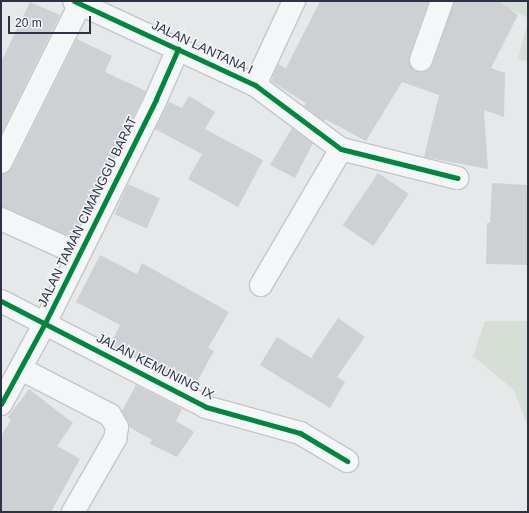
<!DOCTYPE html>
<html>
<head>
<meta charset="utf-8">
<style>
  body { margin:0 }
  #map { position:relative; width:529px; height:513px; overflow:hidden; background:#e6e8ea; font-family:Helvetica,sans-serif }
  div>[style] { position:absolute }
  .green>* { inset:0; background:#d6ded6 }
  .building>* { inset:0; background:#ced0d3; transform-origin:0 0 }
  .roads { filter:drop-shadow(1px 0 #c4c6c8) drop-shadow(-1px 0 #c4c6c8) drop-shadow(0 1px #c4c6c8) drop-shadow(0 -1px #c4c6c8) }
  .street>* { height:22px; margin:-11px; padding:0 11px; transform-origin:11px; border-radius:11px; background:#f5f6f7 }
  .cycleway>* { height:5px; margin:-2.5px; padding:0 2.5px; transform-origin:2.5px; border-radius:2.5px; background:#00873e }
  span { translate:-50% -50%; white-space:nowrap; text-align:center; line-height:1.15; -webkit-text-stroke:3px #f4f6f9; paint-order:stroke }
  .street-label { font-size:13px; color:#2b3445 }
  .frame { position:absolute; inset:0; border:2px solid #2b3445; pointer-events:none }
  .scale { position:absolute; left:8px; top:16px; width:83px; height:18px; box-sizing:border-box; border:2px solid #2b3445; border-top:0; padding-left:5px; font-size:12px; line-height:14px; white-space:nowrap; color:#2b3445; -webkit-text-stroke:3px #f4f6f9; paint-order:stroke }
</style>
</head>
<body>
<div id="map">
  <div class="green">
    <i style="clip-path:polygon(493px 1px,528px 1px,528px 18px)"></i>
    <i style="clip-path:polygon(528px 20px,528px 62px,518px 59px)"></i>
    <i style="clip-path:polygon(485px 321px,528px 321px,528px 427px,514px 390px,473px 356px)"></i>
  </div>
  <div class="building">
    <i style="clip-path:polygon(320px 1px,429px 1px,409px 56px,412px 68px,423px 72px,433px 64px,454px 1px,499px 1px,518px 15px,491px 68px,505px 73px,504px 117px,484px 110px,488px 169px,424px 157px,439px 95px,402px 82px,366px 141px,325px 119px,324px 121px,304px 106px,306px 103px,271px 81px,278px 64px,286px 68px)"></i>
    <i style="clip-path:polygon(30px 2px,60px 15px,1px 134px,1px 62px)"></i>
    <i style="clip-path:polygon(77px 39px,112px 56px,105px 72px,146px 91px,73px 238px,1px 207px,1px 174px,12px 168px)"></i>
    <i style="clip-path:polygon(189px 96px,215px 112px,205px 129px,263px 160px,238px 207px,188px 179px,202px 154px,155px 129px,169px 102px,182px 108px)"></i>
    <i style="clip-path:polygon(292px 128px,313px 143px,295px 178px,270px 165px)"></i>
    <i style="left:378px;top:173px;width:37px;height:63px;rotate:34deg"></i>
    <i style="clip-path:polygon(492px 183px,528px 185px,528px 265px,486px 264px,487px 223px,490px 223px)"></i>
    <i style="left:128px;top:184px;width:35px;height:33px;rotate:24deg"></i>
    <i style="clip-path:polygon(100px 255px,137px 274px,142px 263px,229px 312px,208px 348px,214px 351px,194px 387px,111px 343px,120px 325px,76px 302px)"></i>
    <i style="clip-path:polygon(338px 318px,365px 337px,337px 377px,345px 382px,330px 408px,260px 365px,277px 337px,311px 358px)"></i>
    <i style="clip-path:polygon(136px 385px,182px 409px,176px 421px,194px 432px,177px 457px,150px 444px,152px 440px,129px 427px,122px 411px)"></i>
    <i style="clip-path:polygon(29px 389px,73px 423px,57px 446px,80px 459px,51px 512px,1px 512px,1px 436px,11px 420px,8px 417px)"></i>
  </div>
  <div class="roads">
    <div class="street">
      <i style="left:74px;top:1px;width:200px;rotate:24.9deg"></i>
      <i style="left:255px;top:85px;width:107px;rotate:36.7deg"></i>
      <i style="left:341px;top:149px;width:120px;rotate:14deg"></i>
      <i style="left:421px;top:60px;width:63px;rotate:-70.4deg"></i>
      <i style="left:255px;top:85px;width:93px;rotate:-65.1deg"></i>
      <i style="left:1px;top:162px;width:177px;rotate:-63.4deg"></i>
      <i style="left:1px;top:219px;width:85px;rotate:24.2deg"></i>
      <i style="left:261px;top:285px;width:158px;rotate:-59.5deg"></i>
      <i style="left:1px;top:301px;width:231px;rotate:27.3deg"></i>
      <i style="left:206px;top:407px;width:98px;rotate:15.5deg"></i>
      <i style="left:300px;top:433px;width:55px;rotate:30.8deg"></i>
      <i style="left:21px;top:369px;width:100px;rotate:27.3deg"></i>
      <i style="left:110px;top:415px;width:14px;rotate:60deg"></i>
      <i style="left:117px;top:427px;width:12px;rotate:99deg"></i>
      <i style="left:115px;top:439px;width:84px;rotate:119.9deg"></i>
      <i style="left:1px;top:404px;width:92px;rotate:-61.5deg"></i>
      <i style="left:45px;top:323px;width:250px;rotate:-63.6deg"></i>
      <i style="left:156px;top:99px;width:55px;rotate:-66.3deg"></i>
    </div>
  </div>
  <div class="cycleway">
    <i style="left:74px;top:1px;width:200px;rotate:24.9deg"></i>
    <i style="left:255px;top:85px;width:107px;rotate:36.7deg"></i>
    <i style="left:341px;top:149px;width:120px;rotate:14deg"></i>
    <i style="left:1px;top:301px;width:231px;rotate:27.3deg"></i>
    <i style="left:206px;top:407px;width:98px;rotate:15.5deg"></i>
    <i style="left:300px;top:433px;width:55px;rotate:30.8deg"></i>
    <i style="left:1px;top:404px;width:92px;rotate:-61.5deg"></i>
    <i style="left:45px;top:323px;width:250px;rotate:-63.6deg"></i>
    <i style="left:156px;top:99px;width:55px;rotate:-66.3deg"></i>
  </div>
  <div class="street-label">
    <span style="left:202px;top:48px;rotate:25deg">JALAN LANTANA I</span>
    <span style="left:88px;top:212px;rotate:-64deg">JALAN TAMAN CIMANGGU BARAT</span>
    <span style="left:155px;top:367px;rotate:27deg">JALAN KEMUNING IX</span>
  </div>
  <div class="frame"></div>
  <div class="scale">20 m</div>
</div>
</body>
</html>
